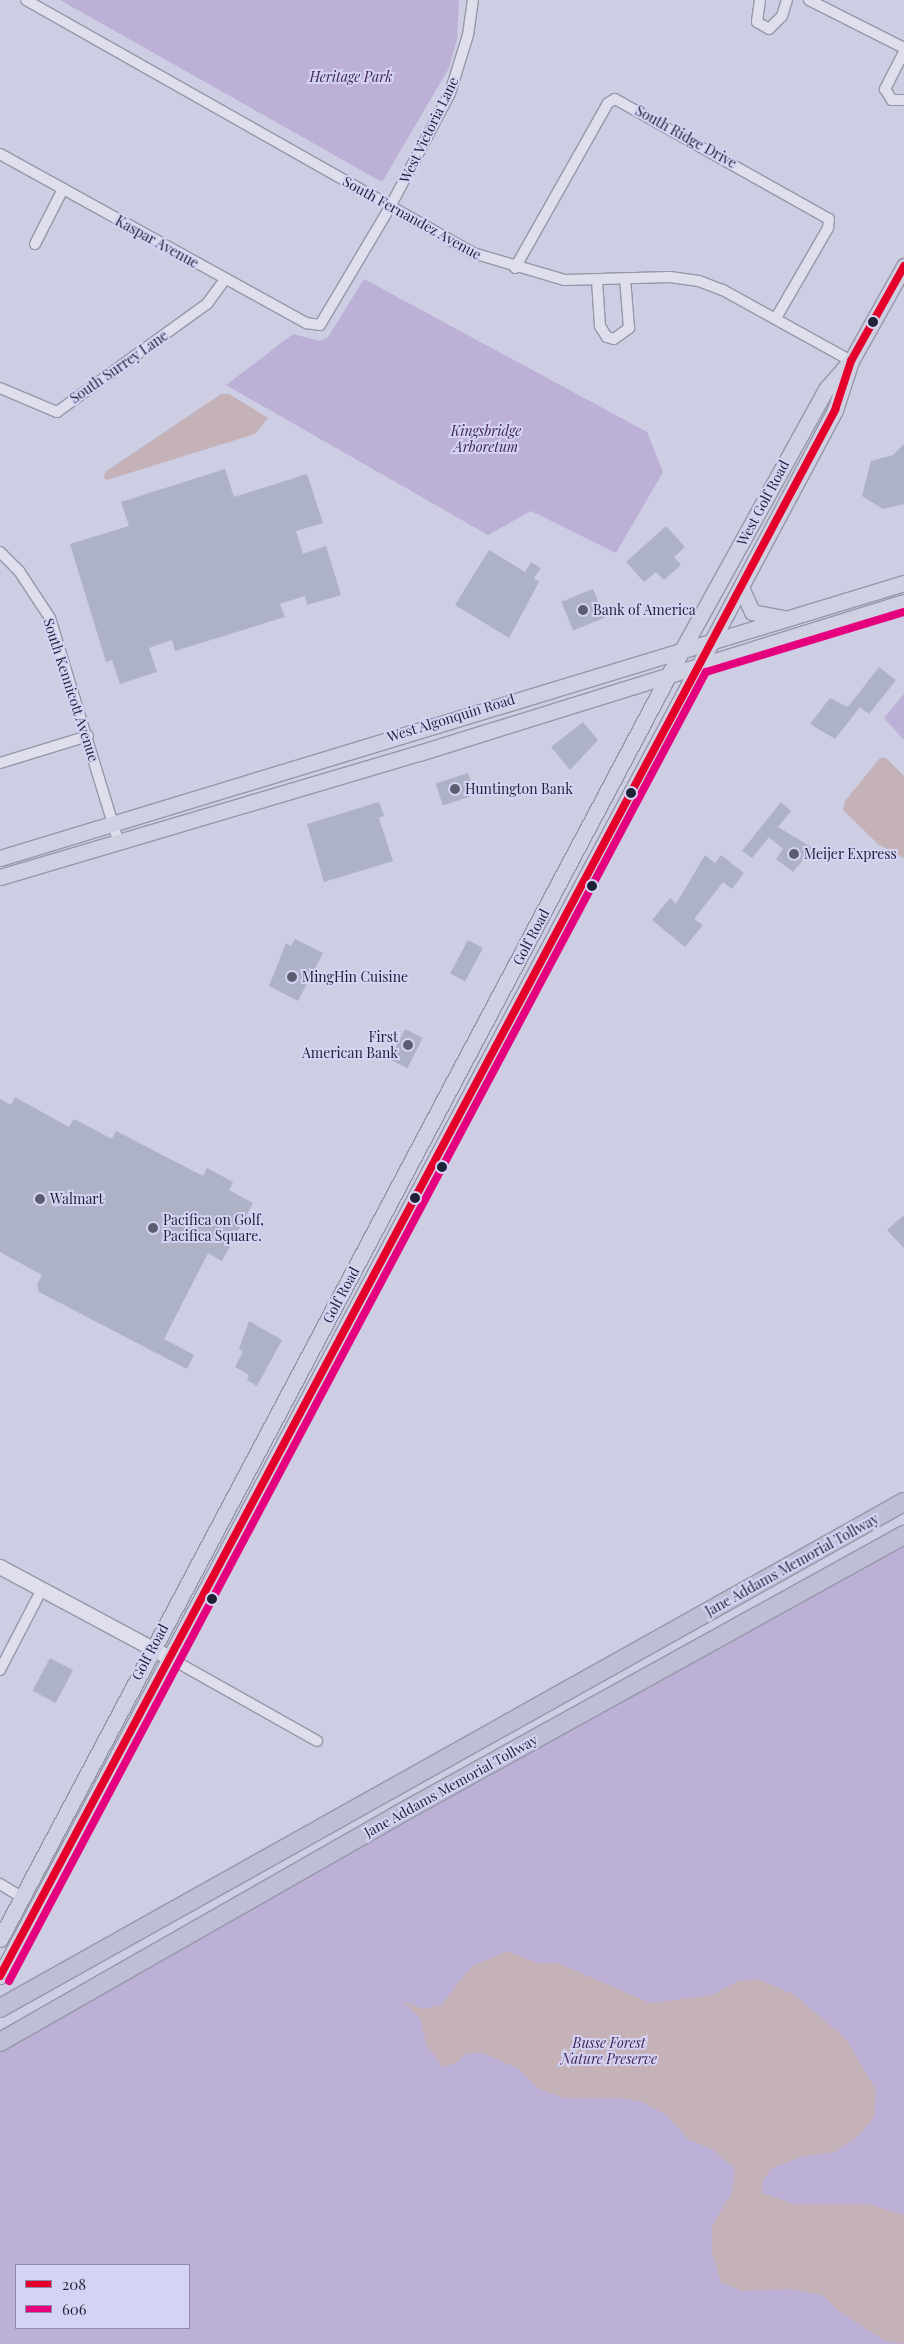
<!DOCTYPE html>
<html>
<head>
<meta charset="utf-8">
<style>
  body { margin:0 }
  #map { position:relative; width:904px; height:2344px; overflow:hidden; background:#cdcde3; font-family:"Playfair Display",serif }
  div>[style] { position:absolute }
  .green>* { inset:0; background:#bcb0d6 }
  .water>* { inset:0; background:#c4b2b8 }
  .building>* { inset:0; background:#aeb2c7; transform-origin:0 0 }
  .roads { filter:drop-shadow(1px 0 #9697a8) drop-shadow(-1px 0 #9697a8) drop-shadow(0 1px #9697a8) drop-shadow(0 -1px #9697a8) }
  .street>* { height:10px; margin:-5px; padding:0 5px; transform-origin:5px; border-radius:5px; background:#dfdeec }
  .secondary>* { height:14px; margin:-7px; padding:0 7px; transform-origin:7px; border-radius:7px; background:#dfdeec }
  .primary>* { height:15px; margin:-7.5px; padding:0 7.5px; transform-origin:7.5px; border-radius:7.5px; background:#d0d0e3 }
  .highway>* { height:18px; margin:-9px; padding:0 9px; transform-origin:9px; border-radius:9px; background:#bebfd7 }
  .bus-1>* { height:8px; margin:-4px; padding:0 4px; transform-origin:4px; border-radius:4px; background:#e4002b }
  .bus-2>* { height:8px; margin:-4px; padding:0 4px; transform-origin:4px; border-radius:4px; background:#e5007d }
  .dots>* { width:14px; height:14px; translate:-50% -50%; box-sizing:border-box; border:2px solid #d5d3f4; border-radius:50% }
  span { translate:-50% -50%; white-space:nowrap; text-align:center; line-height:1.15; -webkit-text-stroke:4px #d5d3f4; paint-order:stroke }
  .park-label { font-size:14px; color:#412553; font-style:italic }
  .street-label { font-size:14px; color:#1e2237 }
  .poi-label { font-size:14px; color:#1e2237 }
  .left { translate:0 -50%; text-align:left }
  .right { translate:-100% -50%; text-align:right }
  .legend { position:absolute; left:15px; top:2264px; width:175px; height:65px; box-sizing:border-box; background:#d5d3f4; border:1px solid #8c8ca8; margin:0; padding:6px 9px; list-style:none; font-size:15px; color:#1e2237 }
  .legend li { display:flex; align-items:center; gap:10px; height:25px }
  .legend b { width:25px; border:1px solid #8c8ca8 }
</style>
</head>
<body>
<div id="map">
  <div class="green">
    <i style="clip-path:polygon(60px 0,459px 0,457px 39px,449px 68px,382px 182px)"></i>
    <i style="clip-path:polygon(364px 279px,647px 432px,663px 472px,616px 553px,531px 511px,488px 535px,226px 385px,293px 334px,320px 341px,328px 337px)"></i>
    <i style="clip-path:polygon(904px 694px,904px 740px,884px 718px)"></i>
    <i style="clip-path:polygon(evenodd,904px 1535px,904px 2344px,0 2344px,0 2042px,904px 1535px,16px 2265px,189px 2265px,189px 2328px,16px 2328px,16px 2265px)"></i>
  </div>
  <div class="water">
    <i style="clip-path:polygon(221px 394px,229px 394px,268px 418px,255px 434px,107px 480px,104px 478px,105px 472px)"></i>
    <i style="clip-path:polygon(880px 758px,886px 758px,904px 776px,904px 858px,879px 845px,843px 810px,845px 801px)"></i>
    <i style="clip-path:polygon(506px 1951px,538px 1963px,558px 1963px,650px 2003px,713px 1995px,738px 1981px,757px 1979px,795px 1995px,846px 2039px,876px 2090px,874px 2117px,858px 2136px,835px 2152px,800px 2157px,773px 2168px,763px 2179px,762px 2193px,794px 2204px,868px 2204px,904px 2215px,904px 2344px,885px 2341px,840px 2312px,822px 2295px,788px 2289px,742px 2291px,721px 2282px,712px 2252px,712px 2226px,732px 2192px,735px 2169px,714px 2150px,689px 2140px,666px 2115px,642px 2102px,623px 2098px,564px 2098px,539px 2089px,517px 2068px,481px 2052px,466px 2054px,454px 2064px,443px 2067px,427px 2046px,420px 2018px,403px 2001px,423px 2009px,441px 2005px,471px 1967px)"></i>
  </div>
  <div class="building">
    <i style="clip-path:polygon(904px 444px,904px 504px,883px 509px,862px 496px,871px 461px,893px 455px)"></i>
    <i style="clip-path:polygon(225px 469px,234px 497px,307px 474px,323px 523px,296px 531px,303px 554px,326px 546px,341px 595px,307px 605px,305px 596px,280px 604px,285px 617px,175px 651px,172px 640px,149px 648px,157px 672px,120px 684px,112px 660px,106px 662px,70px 544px,129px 526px,121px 502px)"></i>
    <i style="clip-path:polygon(666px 526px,685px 547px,674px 557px,681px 565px,664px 580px,656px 572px,644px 582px,626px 562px)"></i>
    <i style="clip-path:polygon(489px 550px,525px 572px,531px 562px,541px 568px,534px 578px,539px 582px,509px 638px,455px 605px)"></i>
    <i style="left:593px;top:589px;width:31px;height:34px;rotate:68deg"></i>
    <i style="clip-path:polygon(879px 667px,896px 680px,869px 714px,860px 707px,835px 739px,810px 724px,830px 698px,848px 707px)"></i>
    <i style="clip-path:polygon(583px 722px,598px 740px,570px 770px,551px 747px)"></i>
    <i style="left:468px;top:773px;width:23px;height:34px;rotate:72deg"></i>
    <i style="clip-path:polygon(379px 802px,384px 816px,379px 818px,393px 861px,324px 882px,307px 824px)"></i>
    <i style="clip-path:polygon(781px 802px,791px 811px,778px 827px,813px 848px,793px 872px,776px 859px,783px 849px,769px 837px,752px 858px,742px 851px)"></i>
    <i style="clip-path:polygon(705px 855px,715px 863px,721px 855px,744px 873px,732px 889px,723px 882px,694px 919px,703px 925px,685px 947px,652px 920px,670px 898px,676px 904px)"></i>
    <i style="clip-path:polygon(295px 939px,323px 953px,298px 1001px,269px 986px,286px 943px,291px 946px)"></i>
    <i style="left:468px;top:940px;width:17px;height:38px;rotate:28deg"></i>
    <i style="left:405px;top:1029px;width:20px;height:34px;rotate:27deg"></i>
    <i style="clip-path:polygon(15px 1097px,69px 1127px,74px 1119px,112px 1139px,116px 1131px,203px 1176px,207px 1168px,233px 1182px,229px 1190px,253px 1203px,222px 1261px,208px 1253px,164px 1339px,194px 1355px,187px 1369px,39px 1292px,37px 1284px,42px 1275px,0 1252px,0 1099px,11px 1105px)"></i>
    <i style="clip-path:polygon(904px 1215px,904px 1248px,887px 1230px)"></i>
    <i style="clip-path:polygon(249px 1321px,282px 1340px,257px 1386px,247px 1380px,249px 1375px,235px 1367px,243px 1352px,239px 1349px)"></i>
    <i style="left:50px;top:1658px;width:26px;height:37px;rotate:28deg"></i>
  </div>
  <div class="roads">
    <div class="street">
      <i style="left:26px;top:0;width:514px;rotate:29.51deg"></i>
      <i style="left:473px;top:253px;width:96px;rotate:16.4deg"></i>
      <i style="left:565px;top:280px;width:105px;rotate:-1.6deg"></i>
      <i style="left:670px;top:277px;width:29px;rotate:8deg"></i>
      <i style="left:699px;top:281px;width:26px;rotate:21deg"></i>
      <i style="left:723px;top:290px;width:146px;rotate:29deg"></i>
      <i style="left:760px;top:0;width:22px;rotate:98deg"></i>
      <i style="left:757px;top:22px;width:14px;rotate:30deg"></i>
      <i style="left:769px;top:29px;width:18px;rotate:-45deg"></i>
      <i style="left:782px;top:16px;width:17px;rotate:-73deg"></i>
      <i style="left:809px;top:0;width:106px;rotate:26.8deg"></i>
      <i style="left:904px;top:52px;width:42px;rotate:117.2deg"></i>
      <i style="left:885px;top:89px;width:13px;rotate:58deg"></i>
      <i style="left:892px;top:100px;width:12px"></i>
      <i style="left:0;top:154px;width:350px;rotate:28.9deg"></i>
      <i style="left:306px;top:323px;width:14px;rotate:8deg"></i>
      <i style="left:320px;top:325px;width:137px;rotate:-59.3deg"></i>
      <i style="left:390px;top:207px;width:129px;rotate:-62.2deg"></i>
      <i style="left:450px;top:93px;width:61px;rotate:-72.8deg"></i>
      <i style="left:468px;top:35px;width:35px;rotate:-82deg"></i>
      <i style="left:35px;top:244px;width:62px;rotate:-63deg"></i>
      <i style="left:515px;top:268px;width:189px;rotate:-60.6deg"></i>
      <i style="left:608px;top:103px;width:8px;rotate:-30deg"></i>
      <i style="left:615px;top:99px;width:245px;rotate:29.3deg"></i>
      <i style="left:829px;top:219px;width:9px;rotate:96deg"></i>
      <i style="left:828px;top:228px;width:104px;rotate:120deg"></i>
      <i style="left:597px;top:280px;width:46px;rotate:86.3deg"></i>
      <i style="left:600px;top:326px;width:13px;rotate:58deg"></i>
      <i style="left:607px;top:337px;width:7px;rotate:16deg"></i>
      <i style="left:614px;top:339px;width:19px;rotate:-36deg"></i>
      <i style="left:629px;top:328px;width:50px;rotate:-94.6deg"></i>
      <i style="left:0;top:388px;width:62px;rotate:22.8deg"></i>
      <i style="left:57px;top:412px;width:185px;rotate:-35.8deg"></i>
      <i style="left:207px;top:304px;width:31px;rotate:-54deg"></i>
      <i style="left:0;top:552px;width:27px;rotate:45deg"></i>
      <i style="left:19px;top:571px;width:56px;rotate:56.6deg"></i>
      <i style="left:50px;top:618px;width:232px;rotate:73deg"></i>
      <i style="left:0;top:763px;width:92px;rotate:-17.1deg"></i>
      <i style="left:168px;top:1657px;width:171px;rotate:29.4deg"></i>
      <i style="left:0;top:1670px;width:91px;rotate:-62.6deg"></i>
      <i style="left:0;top:1884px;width:26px;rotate:31deg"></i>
    </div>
    <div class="secondary">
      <i style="left:0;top:1567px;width:191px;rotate:28.2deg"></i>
    </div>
    <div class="primary">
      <i style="left:741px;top:587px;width:27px;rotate:66deg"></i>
      <i style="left:752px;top:612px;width:31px;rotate:11deg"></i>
      <i style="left:0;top:858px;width:945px;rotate:-16.92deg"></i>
      <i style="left:0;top:877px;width:437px;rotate:-16.5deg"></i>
      <i style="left:419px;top:753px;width:508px;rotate:-17.29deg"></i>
      <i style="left:0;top:1939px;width:1458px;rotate:-62.12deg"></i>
      <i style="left:682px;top:650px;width:298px;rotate:-61.1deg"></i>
      <i style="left:826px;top:389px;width:32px;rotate:-49deg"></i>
      <i style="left:0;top:1976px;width:1775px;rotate:-61.93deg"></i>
      <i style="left:835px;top:410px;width:52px;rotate:-71.9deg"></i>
      <i style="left:851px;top:361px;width:109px;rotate:-60.8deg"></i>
    </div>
    <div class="highway">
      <i style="left:0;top:2008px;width:1036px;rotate:-29.24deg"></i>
      <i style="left:0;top:2042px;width:454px;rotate:-29.7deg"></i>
      <i style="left:394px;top:1817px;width:583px;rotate:-28.94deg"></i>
    </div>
  </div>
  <div class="bus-1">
    <i style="left:0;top:1976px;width:1775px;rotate:-61.93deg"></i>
    <i style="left:835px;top:410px;width:52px;rotate:-71.9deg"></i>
    <i style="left:851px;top:361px;width:109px;rotate:-60.8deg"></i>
  </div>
  <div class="bus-2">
    <i style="left:9px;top:1981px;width:1483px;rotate:-61.97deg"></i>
    <i style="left:706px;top:672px;width:207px;rotate:-16.9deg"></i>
  </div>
  <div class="dots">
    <i style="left:873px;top:322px;background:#1e2237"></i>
    <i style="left:583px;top:610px;background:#5b5e73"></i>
    <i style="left:455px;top:789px;background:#5b5e73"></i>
    <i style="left:631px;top:793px;background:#1e2237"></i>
    <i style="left:794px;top:854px;background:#5b5e73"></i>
    <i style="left:592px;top:886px;background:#1e2237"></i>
    <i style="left:292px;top:977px;background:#5b5e73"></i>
    <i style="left:408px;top:1045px;background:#5b5e73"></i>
    <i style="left:442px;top:1167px;background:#1e2237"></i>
    <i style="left:415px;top:1198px;background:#1e2237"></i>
    <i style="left:40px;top:1199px;background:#5b5e73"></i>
    <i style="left:153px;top:1228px;background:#5b5e73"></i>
    <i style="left:212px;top:1599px;background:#1e2237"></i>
  </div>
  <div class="park-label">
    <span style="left:351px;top:77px">Heritage Park</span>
    <span style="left:486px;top:439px">Kingsbridge<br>Arboretum</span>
    <span style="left:609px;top:2051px">Busse Forest<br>Nature Preserve</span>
  </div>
  <div class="street-label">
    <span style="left:429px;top:130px;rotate:-64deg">West Victoria Lane</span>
    <span style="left:686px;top:137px;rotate:29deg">South Ridge Drive</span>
    <span style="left:412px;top:218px;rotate:29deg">South Fernandez Avenue</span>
    <span style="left:157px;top:242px;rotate:29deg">Kaspar Avenue</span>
    <span style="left:119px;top:367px;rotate:-35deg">South Surrey Lane</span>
    <span style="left:763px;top:503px;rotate:-62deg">West Golf Road</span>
    <span style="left:71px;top:690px;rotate:72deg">South Kennicott Avenue</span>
    <span style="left:451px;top:718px;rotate:-17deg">West Algonquin Road</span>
    <span style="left:531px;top:937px;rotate:-62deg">Golf Road</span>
    <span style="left:341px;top:1295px;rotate:-62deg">Golf Road</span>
    <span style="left:792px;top:1565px;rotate:-29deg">Jane Addams Memorial Tollway</span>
    <span style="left:150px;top:1652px;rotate:-62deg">Golf Road</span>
    <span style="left:451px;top:1786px;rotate:-29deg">Jane Addams Memorial Tollway</span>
  </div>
  <div class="poi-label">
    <span class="left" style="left:593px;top:610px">Bank of America</span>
    <span class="left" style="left:465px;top:789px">Huntington Bank</span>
    <span class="left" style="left:804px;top:854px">Meijer Express</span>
    <span class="left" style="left:302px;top:977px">MingHin Cuisine</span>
    <span class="right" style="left:398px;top:1045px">First<br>American Bank</span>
    <span class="left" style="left:50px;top:1199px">Walmart</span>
    <span class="left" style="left:163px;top:1228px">Pacifica on Golf,<br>Pacifica Square.</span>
  </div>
  <ul class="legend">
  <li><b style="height:6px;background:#e4002b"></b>208</li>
  <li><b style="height:6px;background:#e5007d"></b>606</li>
  </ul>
</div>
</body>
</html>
